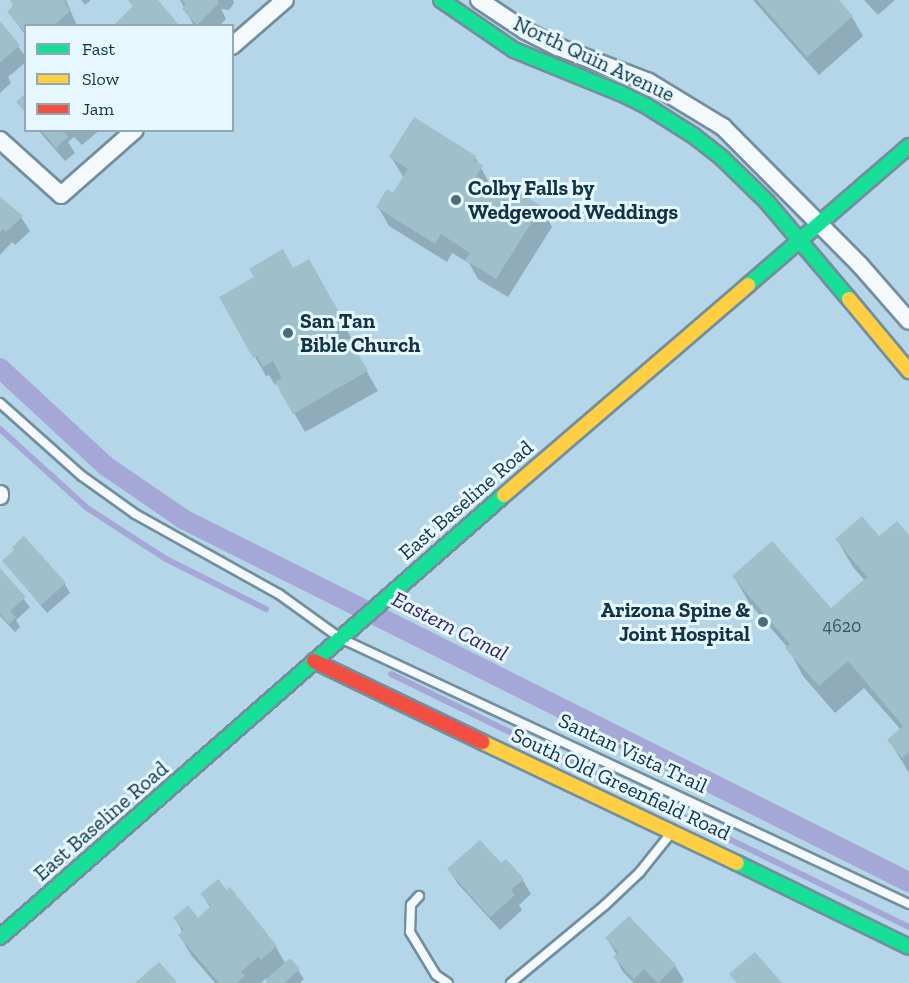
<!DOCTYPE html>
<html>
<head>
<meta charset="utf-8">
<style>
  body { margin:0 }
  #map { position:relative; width:909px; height:983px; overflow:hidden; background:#b4d6e8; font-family:"Zilla Slab",serif }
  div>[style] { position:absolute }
  .shadow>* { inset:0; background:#0003 }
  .stream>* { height:6px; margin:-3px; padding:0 3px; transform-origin:3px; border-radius:3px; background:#a5a8d6 }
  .canal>* { height:20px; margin:-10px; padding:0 10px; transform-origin:10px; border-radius:10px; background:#a5a8d6 }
  .building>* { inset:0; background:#9fbfca }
  .roads { filter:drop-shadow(2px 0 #738e9c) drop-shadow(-2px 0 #738e9c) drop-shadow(0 2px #738e9c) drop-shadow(0 -2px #738e9c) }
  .lane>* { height:8px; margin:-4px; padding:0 4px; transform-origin:4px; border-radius:4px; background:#f4f9fc }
  .street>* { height:16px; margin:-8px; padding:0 8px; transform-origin:8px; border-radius:8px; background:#f4f9fc }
  .fast>* { height:14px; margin:-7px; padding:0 7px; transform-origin:7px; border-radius:7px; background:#16e098 }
  .slow>* { height:14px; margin:-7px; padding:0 7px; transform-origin:7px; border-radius:7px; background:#ffcf43 }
  .jam>* { height:14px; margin:-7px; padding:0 7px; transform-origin:7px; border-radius:7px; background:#f24e42 }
  .dots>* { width:16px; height:16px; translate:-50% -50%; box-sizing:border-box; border:3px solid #e7f7ff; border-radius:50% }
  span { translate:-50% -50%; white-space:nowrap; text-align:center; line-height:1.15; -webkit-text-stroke:6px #e7f7ff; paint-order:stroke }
  .number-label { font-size:18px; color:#345766 }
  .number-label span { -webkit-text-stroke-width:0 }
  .street-label { font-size:21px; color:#113444 }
  .poi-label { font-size:21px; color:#113444; font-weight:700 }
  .left { translate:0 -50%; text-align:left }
  .right { translate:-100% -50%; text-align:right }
  .water-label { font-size:22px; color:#352267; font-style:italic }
  .legend { position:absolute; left:24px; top:24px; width:210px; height:108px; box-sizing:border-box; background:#e7f7ff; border:2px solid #91a9b4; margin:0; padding:8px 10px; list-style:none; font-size:18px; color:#113444 }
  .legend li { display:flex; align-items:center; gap:12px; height:30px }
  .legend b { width:30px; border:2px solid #91a9b4 }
</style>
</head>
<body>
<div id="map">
  <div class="shadow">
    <i style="clip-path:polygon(12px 0,66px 0,77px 26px,26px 26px,26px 36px,9px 12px,14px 8px)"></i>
    <i style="clip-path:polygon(81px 0,91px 0,85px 5px)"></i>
    <i style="clip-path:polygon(180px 0,233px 0,234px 3px,229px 10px,221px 9px,226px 19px,219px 26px,194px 26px)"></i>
    <i style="clip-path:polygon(753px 0,837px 0,852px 17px,863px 36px,819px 75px)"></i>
    <i style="clip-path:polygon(864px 0,895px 0,878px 15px)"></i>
    <i style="clip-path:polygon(0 24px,26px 57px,26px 62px,8px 77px,11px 83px,0 93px)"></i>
    <i style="clip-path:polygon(38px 130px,100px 130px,82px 145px,74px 137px,68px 142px,75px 153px,65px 161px)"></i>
    <i style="clip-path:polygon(391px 157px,475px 157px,492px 188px,506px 196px,541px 207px,552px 227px,508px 297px,478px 279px,469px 263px,452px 253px,447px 262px,389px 226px,378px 207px,394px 195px,404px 178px)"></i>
    <i style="clip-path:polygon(0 199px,21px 217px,30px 231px,15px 245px,12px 242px,0 255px)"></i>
    <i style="clip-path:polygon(308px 261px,353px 341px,350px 343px,378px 391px,305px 432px,277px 383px,275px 385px,269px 375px,266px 376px,221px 297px,293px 270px)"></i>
    <i style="clip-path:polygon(879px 538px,909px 538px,909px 773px,889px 740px,901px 730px,864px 688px,835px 713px,803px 676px,788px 648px,750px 604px,734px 577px,831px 610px,865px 581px,853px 567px,837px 540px)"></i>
    <i style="clip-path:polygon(4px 561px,64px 583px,70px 593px,47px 613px)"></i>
    <i style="clip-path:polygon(0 571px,30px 607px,16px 620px,20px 627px,15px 632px,0 616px)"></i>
    <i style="clip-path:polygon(501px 865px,522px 879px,531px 894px,519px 905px,522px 910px,500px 930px,458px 884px,449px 870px)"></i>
    <i style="clip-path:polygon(230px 889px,276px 947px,285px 963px,298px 970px,304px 979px,300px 983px,269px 983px,266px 978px,261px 983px,215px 983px,191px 955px,180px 936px,183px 933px,175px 918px,198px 920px,211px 909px,202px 894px,227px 892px)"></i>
    <i style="clip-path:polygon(629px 918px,675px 966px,684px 980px,681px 983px,634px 983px,623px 972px,615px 957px,617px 955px,607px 939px)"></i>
  </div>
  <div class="stream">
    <i style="left:0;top:429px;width:118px;rotate:42.2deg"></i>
    <i style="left:87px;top:508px;width:94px;rotate:32.8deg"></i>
    <i style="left:166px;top:559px;width:112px;rotate:26.6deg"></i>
    <i style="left:391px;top:674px;width:576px;rotate:26.03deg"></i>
  </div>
  <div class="canal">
    <i style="left:0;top:368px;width:144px;rotate:42.8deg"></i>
    <i style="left:106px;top:466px;width:93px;rotate:34.5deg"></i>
    <i style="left:183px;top:519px;width:812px;rotate:26.57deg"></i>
  </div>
  <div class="building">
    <i style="clip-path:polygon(66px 0,64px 1px,70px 11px,53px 26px,26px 26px,26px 33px,7px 12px,13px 6px,10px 0)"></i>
    <i style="clip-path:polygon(128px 0,158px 0,180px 26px,113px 26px,133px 6px)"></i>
    <i style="clip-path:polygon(182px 0,217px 0,219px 3px,197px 25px,182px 9px,186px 4px)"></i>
    <i style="clip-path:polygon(757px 0,839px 0,853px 16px,807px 57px)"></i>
    <i style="clip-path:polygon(0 21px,20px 45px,0 63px)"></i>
    <i style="clip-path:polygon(26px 93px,26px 113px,16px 102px)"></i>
    <i style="clip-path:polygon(414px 117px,476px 156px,474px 160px,483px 166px,476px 176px,505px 194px,510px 187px,542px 206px,496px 279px,465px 260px,470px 253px,441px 234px,435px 244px,376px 207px,387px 189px,393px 193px,408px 169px,389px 157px)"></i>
    <i style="clip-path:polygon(41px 130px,62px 130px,68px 137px,56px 148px)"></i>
    <i style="clip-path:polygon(0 197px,23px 216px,6px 232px,3px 229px,0 232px)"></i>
    <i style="clip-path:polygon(283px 249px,293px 268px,309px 259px,344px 321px,333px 327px,341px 342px,349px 338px,368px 371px,293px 414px,275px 382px,282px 378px,273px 361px,263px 367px,257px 356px,253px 358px,219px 297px,254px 277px,249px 269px)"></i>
    <i style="clip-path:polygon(862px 516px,879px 536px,897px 521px,909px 535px,909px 752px,902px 758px,887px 740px,903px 726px,848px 661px,819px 686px,785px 648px,790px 644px,732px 576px,772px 541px,831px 608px,867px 577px,835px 539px)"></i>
    <i style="clip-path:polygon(24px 536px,66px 583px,41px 605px,2px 561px,14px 550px,12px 547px)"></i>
    <i style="clip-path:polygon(0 568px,26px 597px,10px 611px,16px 617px,9px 624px,0 614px)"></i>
    <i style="clip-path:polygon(480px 840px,501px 863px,506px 859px,524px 879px,511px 890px,515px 895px,490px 917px,447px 869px)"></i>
    <i style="clip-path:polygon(218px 879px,227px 890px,230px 887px,277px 946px,261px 960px,258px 957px,241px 972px,245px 976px,237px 983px,219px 983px,178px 935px,184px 930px,173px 918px,188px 905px,198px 918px,211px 906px,200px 894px)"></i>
    <i style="clip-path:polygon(629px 916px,676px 965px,658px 983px,644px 969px,634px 979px,613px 957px,618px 952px,605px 938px)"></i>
    <i style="clip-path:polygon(755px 952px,782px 983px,737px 983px,729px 974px)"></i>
    <i style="clip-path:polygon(290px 958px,300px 969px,284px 983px,268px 983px,265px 980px)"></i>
    <i style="clip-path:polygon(159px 962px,176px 981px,175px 983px,135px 983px)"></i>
  </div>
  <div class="roads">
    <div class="lane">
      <i style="left:0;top:403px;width:110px;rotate:41.7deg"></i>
      <i style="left:82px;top:476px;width:65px;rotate:35.6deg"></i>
      <i style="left:135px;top:514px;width:165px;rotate:29.1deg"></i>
      <i style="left:279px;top:594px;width:75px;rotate:35.8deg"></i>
      <i style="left:340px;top:638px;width:628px;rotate:25.06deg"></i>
      <i style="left:419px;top:896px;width:12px;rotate:132deg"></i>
      <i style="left:411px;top:905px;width:27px;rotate:92deg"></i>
      <i style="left:410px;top:932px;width:50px;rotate:58.8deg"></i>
      <i style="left:436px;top:975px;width:14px;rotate:34deg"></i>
      <i style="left:511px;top:983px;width:122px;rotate:-39.7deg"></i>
      <i style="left:605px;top:905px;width:48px;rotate:-43.3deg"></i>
      <i style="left:640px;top:872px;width:51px;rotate:-51.3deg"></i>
    </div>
    <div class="street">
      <i style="left:479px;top:0;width:54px;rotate:33.7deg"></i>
      <i style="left:524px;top:30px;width:38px;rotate:27deg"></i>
      <i style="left:558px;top:47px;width:97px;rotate:21deg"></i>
      <i style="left:649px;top:82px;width:87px;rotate:31.3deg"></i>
      <i style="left:723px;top:127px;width:194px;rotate:45.2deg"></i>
      <i style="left:860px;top:265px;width:74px;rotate:48.8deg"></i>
      <i style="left:232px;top:46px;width:70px;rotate:-41deg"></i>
      <i style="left:0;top:140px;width:82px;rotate:42deg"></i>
      <i style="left:61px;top:195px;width:98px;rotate:-41.3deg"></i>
      <i style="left:0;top:494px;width:2px;rotate:90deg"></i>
    </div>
    <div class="fast">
      <i style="left:441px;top:0;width:88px;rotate:34.4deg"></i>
      <i style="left:514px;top:50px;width:114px;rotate:22.1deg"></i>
      <i style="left:620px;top:93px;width:28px;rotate:26deg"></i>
      <i style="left:645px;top:105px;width:58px;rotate:32.3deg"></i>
      <i style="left:694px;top:136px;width:37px;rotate:38deg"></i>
      <i style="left:723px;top:159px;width:62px;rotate:44.3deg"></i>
      <i style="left:767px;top:202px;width:127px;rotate:49.8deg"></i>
      <i style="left:748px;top:285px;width:213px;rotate:-40.8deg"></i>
      <i style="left:737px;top:863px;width:191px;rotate:26deg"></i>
      <i style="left:0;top:937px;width:670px;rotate:-41.25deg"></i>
    </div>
    <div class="slow">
      <i style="left:849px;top:299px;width:94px;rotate:50.2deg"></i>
      <i style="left:504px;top:495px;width:322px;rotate:-40.7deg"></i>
      <i style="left:482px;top:742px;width:282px;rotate:25.4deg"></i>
    </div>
    <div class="jam">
      <i style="left:314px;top:661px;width:187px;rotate:25.7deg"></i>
    </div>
  </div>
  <div class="dots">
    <i style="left:456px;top:200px;background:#4a6d7d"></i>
    <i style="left:288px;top:333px;background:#4a6d7d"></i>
    <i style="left:763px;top:622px;background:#4a6d7d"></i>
  </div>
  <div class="number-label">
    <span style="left:842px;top:626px">4620</span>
  </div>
  <div class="street-label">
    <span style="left:594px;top:59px;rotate:25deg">North Quin Avenue</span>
    <span style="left:466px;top:500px;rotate:-41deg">East Baseline Road</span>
    <span style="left:633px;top:753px;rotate:25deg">Santan Vista Trail</span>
    <span style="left:621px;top:784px;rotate:25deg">South Old Greenfield Road</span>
    <span style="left:101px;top:821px;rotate:-41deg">East Baseline Road</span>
  </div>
  <div class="poi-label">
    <span class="left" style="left:468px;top:200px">Colby Falls by<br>Wedgewood Weddings</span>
    <span class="left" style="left:300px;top:333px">San Tan<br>Bible Church</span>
    <span class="right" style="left:750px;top:622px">Arizona Spine &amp;<br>Joint Hospital</span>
  </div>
  <div class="water-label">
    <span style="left:450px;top:626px;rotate:27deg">Eastern Canal</span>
  </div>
  <ul class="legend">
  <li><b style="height:8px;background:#16e098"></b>Fast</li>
  <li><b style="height:8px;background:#ffcf43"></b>Slow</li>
  <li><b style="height:8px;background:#f24e42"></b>Jam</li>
  </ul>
</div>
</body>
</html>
